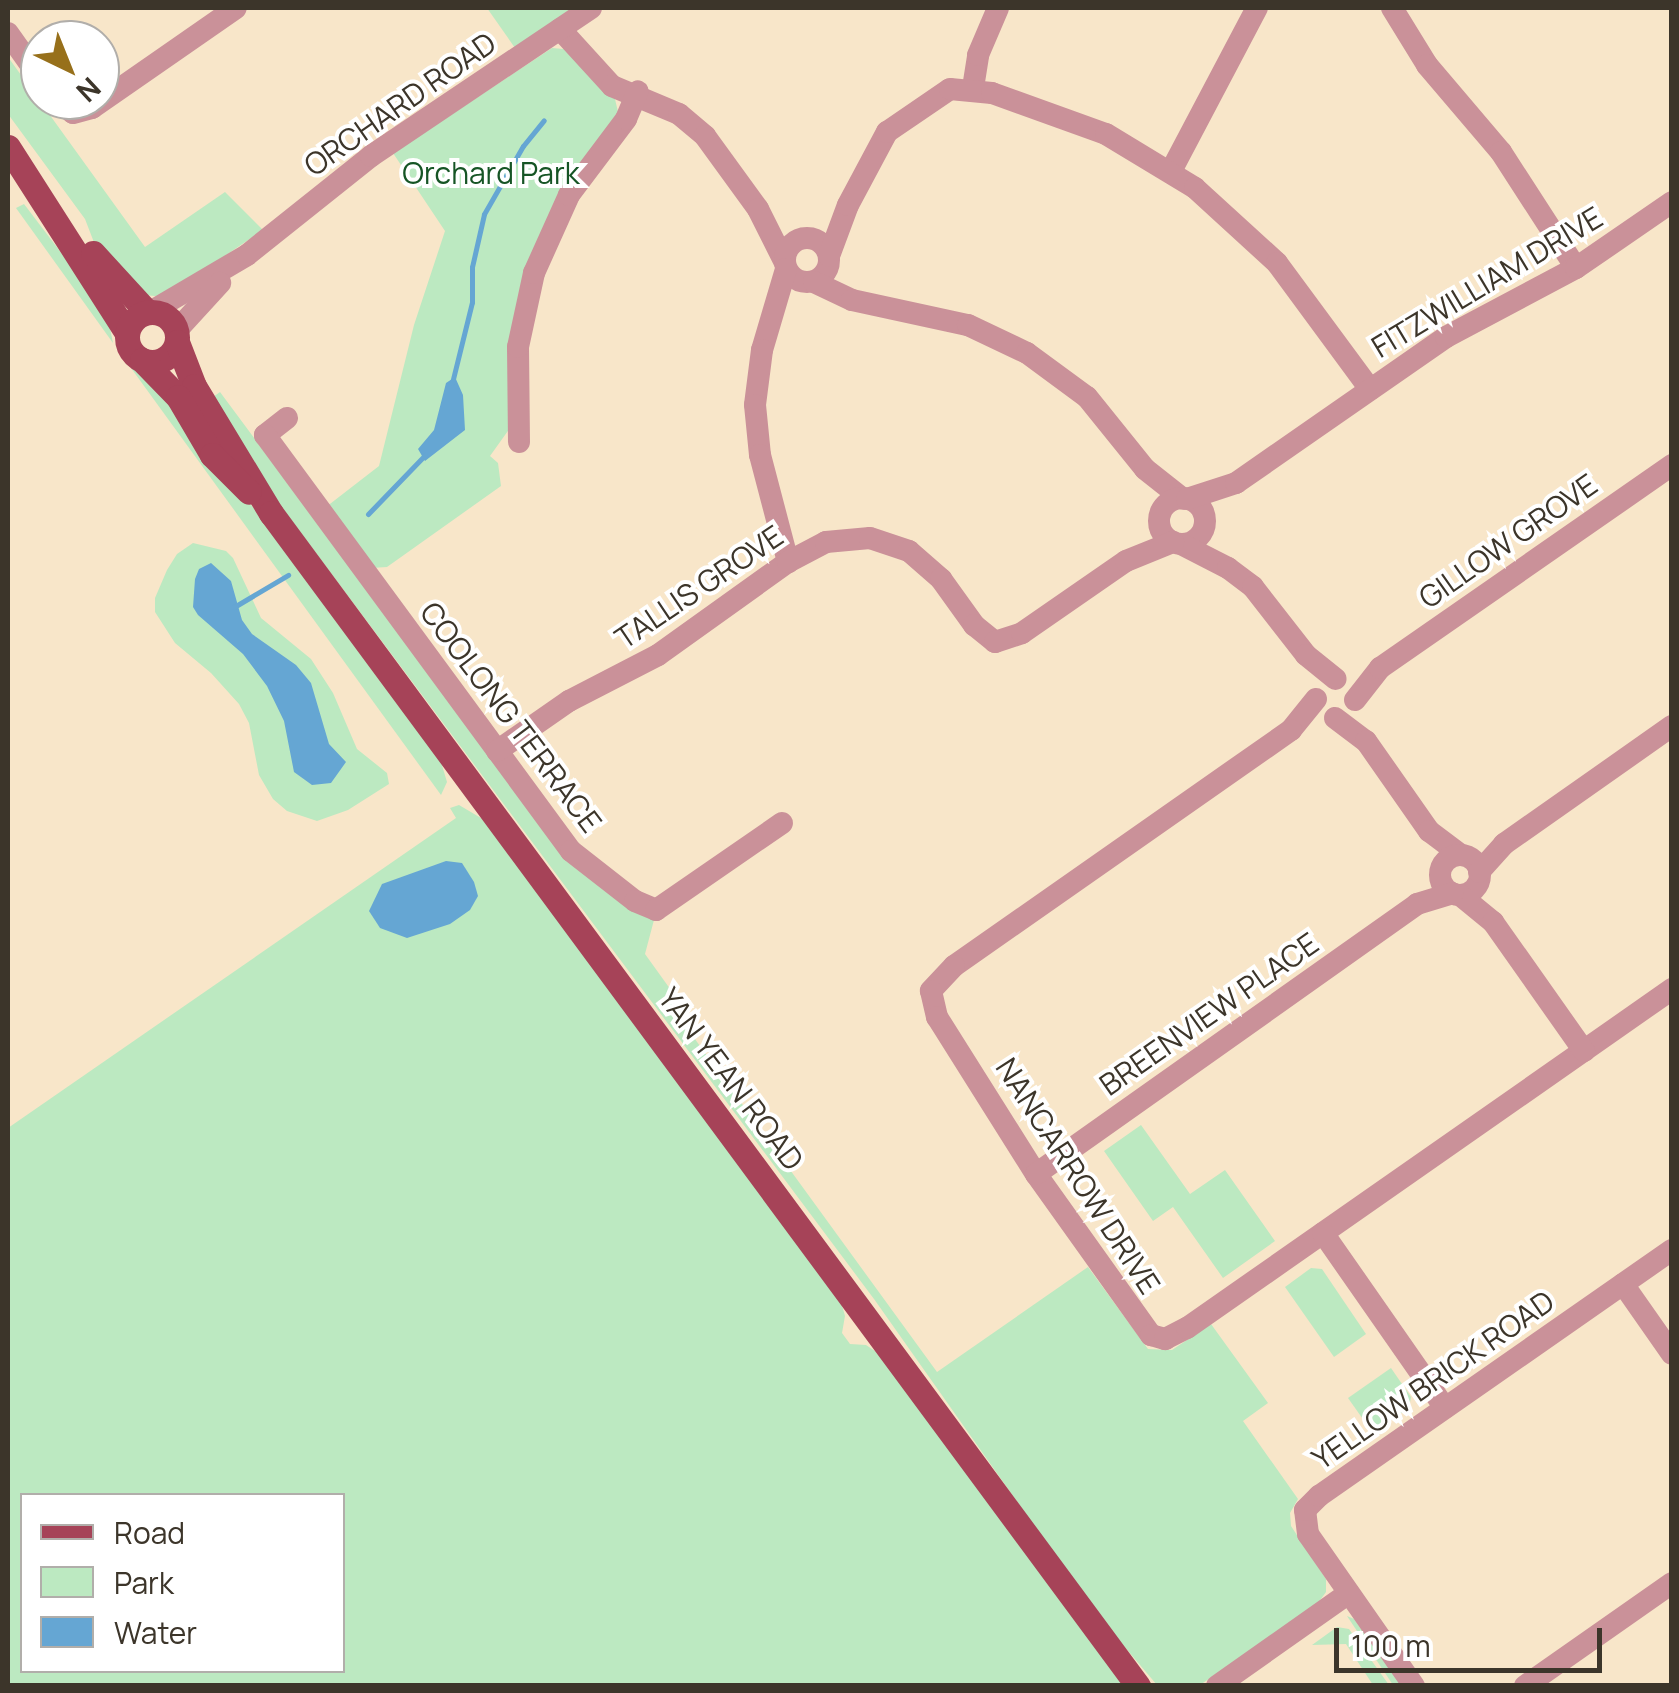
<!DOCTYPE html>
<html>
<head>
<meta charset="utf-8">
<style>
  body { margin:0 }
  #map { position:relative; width:1679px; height:1693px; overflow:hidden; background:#f8e6c9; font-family:Manrope,sans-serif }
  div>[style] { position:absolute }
  .green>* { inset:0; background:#bce9c1 }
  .water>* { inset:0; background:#65a6d3 }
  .stream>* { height:5px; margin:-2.5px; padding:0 2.5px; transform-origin:2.5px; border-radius:2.5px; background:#65a6d3 }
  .minor>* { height:22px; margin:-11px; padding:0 11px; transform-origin:11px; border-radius:11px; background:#ca9199 }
  .minor>.ring { margin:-11px; padding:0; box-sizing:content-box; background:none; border:22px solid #ca9199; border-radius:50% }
  .major>* { height:25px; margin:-12.5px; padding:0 12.5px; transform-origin:12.5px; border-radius:12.5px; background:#a64358 }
  .major>.ring { margin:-12.5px; padding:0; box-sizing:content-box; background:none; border:25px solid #a64358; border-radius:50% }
  span { translate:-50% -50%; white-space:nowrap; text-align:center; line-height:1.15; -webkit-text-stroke:8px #fff; paint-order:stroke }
  .street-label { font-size:30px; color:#3c352a }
  .park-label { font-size:30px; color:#165525 }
  .frame { position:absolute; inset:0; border:10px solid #3c352a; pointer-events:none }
  .legend { position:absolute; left:20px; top:1493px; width:325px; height:180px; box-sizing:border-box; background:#fff; border:2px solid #b1aeaa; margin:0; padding:12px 18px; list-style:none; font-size:30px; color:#3c352a }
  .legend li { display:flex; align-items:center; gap:20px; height:50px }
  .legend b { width:50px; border:2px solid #b1aeaa }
  .north { position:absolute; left:20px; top:20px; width:100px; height:100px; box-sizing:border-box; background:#fff; border:2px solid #b1aeaa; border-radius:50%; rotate:137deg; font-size:28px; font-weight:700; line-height:40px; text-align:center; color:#3c352a }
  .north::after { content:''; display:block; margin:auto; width:35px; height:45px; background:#97701b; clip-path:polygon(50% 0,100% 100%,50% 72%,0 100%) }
  .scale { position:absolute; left:1334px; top:1628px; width:268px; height:45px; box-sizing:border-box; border:5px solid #3c352a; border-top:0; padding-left:12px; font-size:30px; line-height:35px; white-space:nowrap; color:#3c352a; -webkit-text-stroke:8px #fff; paint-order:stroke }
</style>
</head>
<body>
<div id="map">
  <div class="green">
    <i style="clip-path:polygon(487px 8px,575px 8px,515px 48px)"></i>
    <i style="clip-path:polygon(552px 48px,564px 49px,615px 99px,618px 112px,563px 191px,510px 428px,490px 456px,498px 463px,501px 486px,387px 567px,371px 568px,326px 507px,379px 466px,414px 325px,445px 231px,393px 153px)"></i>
    <i style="clip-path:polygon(8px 57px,145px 247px,225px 192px,263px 230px,164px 297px,145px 295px,95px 245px,85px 219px,8px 114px)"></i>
    <i style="clip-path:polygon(24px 204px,107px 313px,113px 343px,16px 208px)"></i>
    <i style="clip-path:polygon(131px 368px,139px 368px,266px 523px,441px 762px,447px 782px,441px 795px)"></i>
    <i style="clip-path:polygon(220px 392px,495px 763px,634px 910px,654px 920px,645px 954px,691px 1018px,684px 1024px,937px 1372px,1088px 1267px,1148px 1349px,1172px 1350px,1211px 1324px,1268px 1403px,1243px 1421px,1298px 1499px,1290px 1513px,1291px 1526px,1326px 1579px,1326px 1592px,1318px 1603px,1200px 1685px,1157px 1685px,1095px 1612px,874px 1299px,274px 497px,209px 400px)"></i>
    <i style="clip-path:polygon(193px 543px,226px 551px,233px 558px,261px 618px,311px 659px,333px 693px,357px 749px,387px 773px,389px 784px,348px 810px,317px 821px,287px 811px,273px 799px,259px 775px,249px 723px,239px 704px,211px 673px,175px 643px,155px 612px,155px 598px,167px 570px,177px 554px)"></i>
    <i style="clip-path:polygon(evenodd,459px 805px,486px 821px,841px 1302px,845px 1316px,842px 1333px,850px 1344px,866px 1345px,884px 1357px,1125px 1685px,8px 1685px,8px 1128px,456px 818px,450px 808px,459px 805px,22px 1496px,342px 1496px,342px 1670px,22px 1670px,22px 1496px)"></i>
    <i style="clip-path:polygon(1141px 1125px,1190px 1194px,1225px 1170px,1275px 1241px,1223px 1278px,1173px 1207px,1153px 1221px,1104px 1151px)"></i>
    <i style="clip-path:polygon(1311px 1268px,1322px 1269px,1366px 1334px,1334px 1357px,1285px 1287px)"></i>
    <i style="clip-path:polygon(1391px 1368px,1411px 1397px,1409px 1408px,1372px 1432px,1348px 1398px)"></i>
    <i style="clip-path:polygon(1347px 1616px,1354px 1619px,1402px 1685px,1393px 1685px)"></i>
    <i style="clip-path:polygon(1337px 1627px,1349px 1629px,1389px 1685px,1373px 1685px,1346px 1644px,1312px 1645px)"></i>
  </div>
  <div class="water">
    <i style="clip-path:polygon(455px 377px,463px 395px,465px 430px,425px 461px,418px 449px,434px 430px,446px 383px)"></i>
    <i style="clip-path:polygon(211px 563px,231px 581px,242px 620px,252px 634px,296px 665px,311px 683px,329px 744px,346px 762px,331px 783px,312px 785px,294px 772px,284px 721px,267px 686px,243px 654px,198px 615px,193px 607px,195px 579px,199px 569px)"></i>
    <i style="clip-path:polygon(446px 861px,462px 863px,474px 882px,478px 896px,470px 910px,450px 924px,407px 938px,380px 928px,369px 911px,382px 884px)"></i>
  </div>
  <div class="stream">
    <i style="left:452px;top:383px;width:83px;rotate:-76.1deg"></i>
    <i style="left:472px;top:302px;width:35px;rotate:-90deg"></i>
    <i style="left:472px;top:267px;width:54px;rotate:-77.2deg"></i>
    <i style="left:484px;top:214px;width:78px;rotate:-60.2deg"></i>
    <i style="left:523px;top:146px;width:33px;rotate:-51deg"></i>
    <i style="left:368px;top:514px;width:82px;rotate:-46deg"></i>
    <i style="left:234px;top:607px;width:63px;rotate:-30.7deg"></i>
  </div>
  <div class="minor">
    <i style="left:1392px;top:8px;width:67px;rotate:58.4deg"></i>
    <i style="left:1427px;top:65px;width:114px;rotate:49.6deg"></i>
    <i style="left:1501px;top:152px;width:138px;rotate:57.1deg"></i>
    <i style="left:560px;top:29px;width:77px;rotate:47.6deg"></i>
    <i style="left:612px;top:86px;width:73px;rotate:22.7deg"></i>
    <i style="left:679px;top:114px;width:34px;rotate:40deg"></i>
    <i style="left:705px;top:136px;width:90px;rotate:54deg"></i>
    <i style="left:758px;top:209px;width:60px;rotate:63.4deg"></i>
    <i style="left:8px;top:33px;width:55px;rotate:54.6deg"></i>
    <i style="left:973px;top:88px;width:33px;rotate:-81deg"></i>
    <i style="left:978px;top:55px;width:51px;rotate:-66.9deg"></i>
    <i style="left:56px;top:100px;width:21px;rotate:37deg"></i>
    <i style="left:73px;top:113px;width:20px;rotate:-15deg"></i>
    <i style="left:92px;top:108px;width:175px;rotate:-34.8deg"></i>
    <i style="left:1171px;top:171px;width:184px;rotate:-62.2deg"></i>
    <i class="ring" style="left:785px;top:238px;width:22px;height:22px"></i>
    <i style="left:829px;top:256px;width:54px;rotate:-69.6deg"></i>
    <i style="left:848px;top:205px;width:83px;rotate:-61.9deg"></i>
    <i style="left:887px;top:132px;width:76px;rotate:-34.3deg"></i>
    <i style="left:950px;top:89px;width:42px;rotate:5.4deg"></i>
    <i style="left:992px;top:93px;width:121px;rotate:19.8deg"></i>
    <i style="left:1106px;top:134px;width:104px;rotate:31.2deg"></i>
    <i style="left:1195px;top:188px;width:111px;rotate:42.4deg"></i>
    <i style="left:1277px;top:263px;width:157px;rotate:53.6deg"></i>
    <i style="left:786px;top:269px;width:84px;rotate:106.5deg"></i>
    <i style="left:762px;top:350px;width:55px;rotate:97.3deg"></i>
    <i style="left:755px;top:405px;width:50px;rotate:84.3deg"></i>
    <i style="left:760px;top:455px;width:111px;rotate:75.3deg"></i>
    <i style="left:814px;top:282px;width:42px;rotate:25.3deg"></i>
    <i style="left:852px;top:300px;width:119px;rotate:12.2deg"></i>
    <i style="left:968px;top:325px;width:65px;rotate:25.4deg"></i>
    <i style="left:1027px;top:353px;width:74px;rotate:36.3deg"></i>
    <i style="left:1087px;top:397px;width:92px;rotate:51.1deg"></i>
    <i style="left:1145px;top:469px;width:48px;rotate:38.3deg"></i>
    <i style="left:152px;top:311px;width:110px;rotate:-30.5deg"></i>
    <i style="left:247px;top:255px;width:159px;rotate:-38.6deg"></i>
    <i style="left:371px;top:156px;width:265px;rotate:-33.9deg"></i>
    <i style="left:177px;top:330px;width:64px;rotate:-47.5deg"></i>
    <i style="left:287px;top:418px;width:28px;rotate:142deg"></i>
    <i style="left:265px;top:435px;width:516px;rotate:53.66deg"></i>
    <i style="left:571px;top:851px;width:81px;rotate:38deg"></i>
    <i style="left:635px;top:901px;width:23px;rotate:23deg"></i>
    <i style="left:656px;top:910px;width:153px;rotate:-34.6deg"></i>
    <i style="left:519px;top:442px;width:95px;rotate:-90.6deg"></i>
    <i style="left:518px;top:347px;width:76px;rotate:-77.8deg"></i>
    <i style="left:534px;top:273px;width:85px;rotate:-65.8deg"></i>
    <i style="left:569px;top:195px;width:95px;rotate:-53.1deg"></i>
    <i style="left:626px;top:119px;width:30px;rotate:-67deg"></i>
    <i class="ring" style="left:1159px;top:498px;width:24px;height:24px"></i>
    <i style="left:1187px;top:499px;width:52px;rotate:-18.1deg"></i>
    <i style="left:1236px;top:483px;width:256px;rotate:-34.8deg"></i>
    <i style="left:1446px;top:337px;width:147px;rotate:-28deg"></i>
    <i style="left:1576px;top:268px;width:116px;rotate:-34.5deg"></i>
    <i style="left:1181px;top:544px;width:53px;rotate:27.1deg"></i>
    <i style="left:1228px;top:568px;width:31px;rotate:37deg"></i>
    <i style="left:1253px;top:587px;width:86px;rotate:52.1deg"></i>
    <i style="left:1306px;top:655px;width:38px;rotate:39deg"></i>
    <i style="left:1316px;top:699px;width:40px;rotate:129deg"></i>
    <i style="left:1291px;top:730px;width:411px;rotate:145deg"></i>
    <i style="left:954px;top:966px;width:34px;rotate:133deg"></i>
    <i style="left:931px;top:991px;width:27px;rotate:77deg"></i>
    <i style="left:937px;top:1017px;width:186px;rotate:57.8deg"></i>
    <i style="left:1036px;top:1174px;width:198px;rotate:54.5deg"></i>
    <i style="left:1151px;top:1335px;width:15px;rotate:16deg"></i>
    <i style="left:1165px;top:1339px;width:25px;rotate:-27deg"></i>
    <i style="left:1187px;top:1328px;width:592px;rotate:-34.95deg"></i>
    <i style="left:1355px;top:700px;width:41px;rotate:-52deg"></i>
    <i style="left:1380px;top:668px;width:356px;rotate:-34.8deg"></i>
    <i style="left:1335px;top:718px;width:39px;rotate:37deg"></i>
    <i style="left:1366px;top:741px;width:110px;rotate:55deg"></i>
    <i style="left:1429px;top:831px;width:40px;rotate:37deg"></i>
    <i style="left:497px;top:751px;width:88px;rotate:-34.8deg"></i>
    <i style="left:569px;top:701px;width:100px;rotate:-27.3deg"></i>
    <i style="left:658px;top:655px;width:160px;rotate:-35.6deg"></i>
    <i style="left:788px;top:562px;width:43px;rotate:-27.8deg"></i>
    <i style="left:826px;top:542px;width:44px;rotate:-5.2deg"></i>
    <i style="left:870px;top:538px;width:41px;rotate:18.4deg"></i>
    <i style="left:909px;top:551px;width:43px;rotate:41.2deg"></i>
    <i style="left:941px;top:579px;width:57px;rotate:54.3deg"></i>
    <i style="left:974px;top:625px;width:27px;rotate:39deg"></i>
    <i style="left:995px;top:642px;width:28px;rotate:-18deg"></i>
    <i style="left:1022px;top:633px;width:126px;rotate:-34.7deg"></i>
    <i style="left:1126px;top:561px;width:51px;rotate:-22deg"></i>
    <i class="ring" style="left:1440px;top:855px;width:18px;height:18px"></i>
    <i style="left:1479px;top:872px;width:38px;rotate:-48deg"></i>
    <i style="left:1504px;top:844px;width:205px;rotate:-35.1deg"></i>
    <i style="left:1460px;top:895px;width:43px;rotate:39.3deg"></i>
    <i style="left:1493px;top:922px;width:158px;rotate:54.8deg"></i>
    <i style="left:1036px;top:1174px;width:467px;rotate:-35.3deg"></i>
    <i style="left:1417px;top:904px;width:37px;rotate:-17deg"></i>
    <i style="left:1323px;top:1233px;width:213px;rotate:55.1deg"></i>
    <i style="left:1623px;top:1284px;width:85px;rotate:55deg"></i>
    <i style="left:1217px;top:1686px;width:161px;rotate:-35.2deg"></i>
    <i style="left:1414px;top:1686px;width:185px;rotate:-124.9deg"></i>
    <i style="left:1308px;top:1534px;width:24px;rotate:-97deg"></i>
    <i style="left:1305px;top:1510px;width:20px;rotate:-45deg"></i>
    <i style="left:1319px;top:1496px;width:430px;rotate:-34.9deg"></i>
    <i style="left:1525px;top:1686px;width:179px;rotate:-35deg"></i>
  </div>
  <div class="major">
    <i style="left:8px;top:147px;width:221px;rotate:57.4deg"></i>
    <i style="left:93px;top:253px;width:80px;rotate:47.5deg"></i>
    <i class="ring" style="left:127px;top:312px;width:25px;height:25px"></i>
    <i style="left:177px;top:342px;width:47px;rotate:68.9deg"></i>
    <i style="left:194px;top:386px;width:149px;rotate:58.8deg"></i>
    <i style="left:271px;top:513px;width:1459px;rotate:53.53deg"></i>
    <i style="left:142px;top:360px;width:52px;rotate:45.8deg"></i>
    <i style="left:178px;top:397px;width:67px;rotate:59.6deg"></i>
    <i style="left:212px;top:455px;width:52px;rotate:45deg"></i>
  </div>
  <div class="street-label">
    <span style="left:400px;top:104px;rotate:-35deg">ORCHARD ROAD</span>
    <span style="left:1487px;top:282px;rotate:-31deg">FITZWILLIAM DRIVE</span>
    <span style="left:1508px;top:541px;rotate:-35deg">GILLOW GROVE</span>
    <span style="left:699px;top:587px;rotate:-34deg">TALLIS GROVE</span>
    <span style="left:511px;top:717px;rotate:53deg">COOLONG TERRACE</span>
    <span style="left:1209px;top:1014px;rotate:-35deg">BREENVIEW PLACE</span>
    <span style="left:731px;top:1079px;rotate:53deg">YAN YEAN ROAD</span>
    <span style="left:1078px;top:1176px;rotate:57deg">NANCARROW DRIVE</span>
    <span style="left:1433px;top:1380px;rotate:-35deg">YELLOW BRICK ROAD</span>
  </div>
  <div class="park-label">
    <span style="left:491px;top:173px">Orchard Park</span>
  </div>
  <div class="frame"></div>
  <ul class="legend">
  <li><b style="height:12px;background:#a64358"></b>Road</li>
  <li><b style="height:28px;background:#bce9c1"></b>Park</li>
  <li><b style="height:28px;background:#65a6d3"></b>Water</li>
  </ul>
  <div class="north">N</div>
  <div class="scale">100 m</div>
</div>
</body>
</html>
